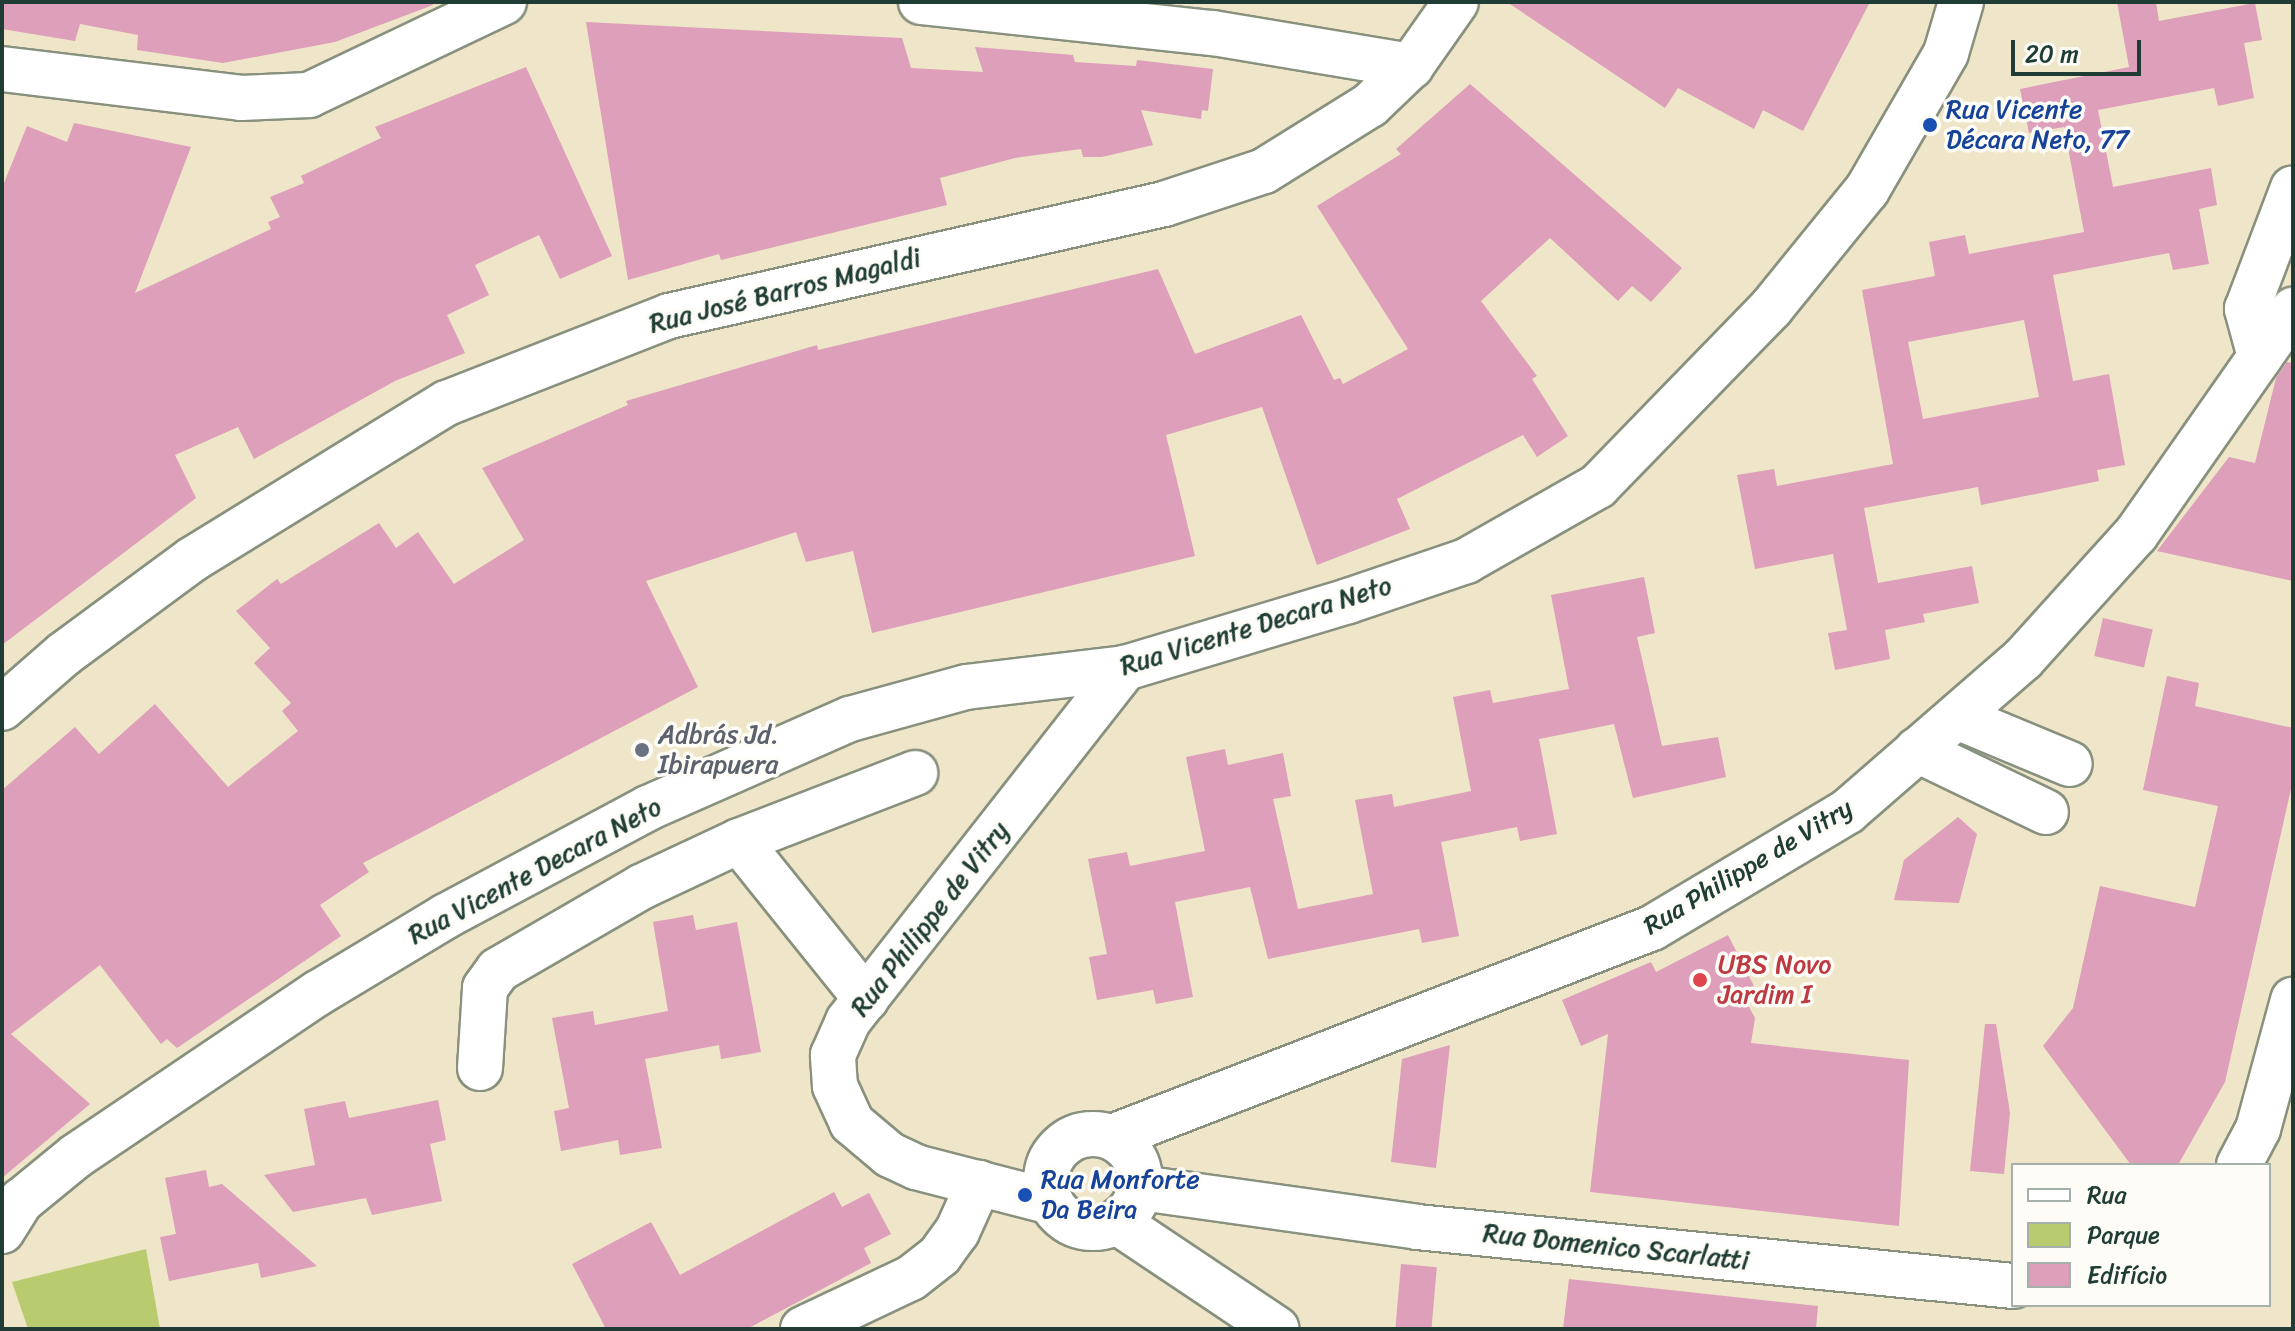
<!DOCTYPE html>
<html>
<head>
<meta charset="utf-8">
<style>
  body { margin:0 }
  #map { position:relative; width:2295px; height:1331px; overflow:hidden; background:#efe5c8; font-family:Sriracha,sans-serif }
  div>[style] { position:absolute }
  .green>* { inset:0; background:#b8cb6f }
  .building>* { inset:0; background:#dd9fba; transform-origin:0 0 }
  .roads { filter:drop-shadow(2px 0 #87917e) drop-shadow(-2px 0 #87917e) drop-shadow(0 2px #87917e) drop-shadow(0 -2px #87917e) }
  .minor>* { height:44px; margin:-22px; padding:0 22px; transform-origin:22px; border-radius:22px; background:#fff }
  .minor>.ring { margin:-22px; padding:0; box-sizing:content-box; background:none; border:44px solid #fff; border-radius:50% }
  .major>* { height:44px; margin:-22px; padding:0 22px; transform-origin:22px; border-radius:22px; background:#fff }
  .dots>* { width:22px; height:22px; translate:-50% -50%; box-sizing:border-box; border:4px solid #fdfcf7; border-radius:50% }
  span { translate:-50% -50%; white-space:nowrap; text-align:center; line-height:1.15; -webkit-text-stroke:7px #fdfcf7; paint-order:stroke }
  .transit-label { font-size:26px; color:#164399 }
  .left { translate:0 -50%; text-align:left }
  .street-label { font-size:26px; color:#1f3d34 }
  .worship-label { font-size:26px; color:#5b616d }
  .health-label { font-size:26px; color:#be3a42 }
  .frame { position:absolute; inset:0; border:4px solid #1f3d34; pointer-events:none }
  .legend { position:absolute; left:2011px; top:1163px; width:260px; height:144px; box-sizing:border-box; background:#fdfcf7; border:2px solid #a4b0a9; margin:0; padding:10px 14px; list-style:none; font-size:24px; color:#1f3d34 }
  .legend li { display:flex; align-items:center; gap:16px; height:40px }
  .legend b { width:40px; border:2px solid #a4b0a9 }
  .scale { position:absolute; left:2011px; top:40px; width:130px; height:36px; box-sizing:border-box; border:4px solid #1f3d34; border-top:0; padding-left:10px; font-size:24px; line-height:28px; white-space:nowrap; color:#1f3d34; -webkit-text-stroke:6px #fdfcf7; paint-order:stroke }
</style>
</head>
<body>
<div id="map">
  <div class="green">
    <i style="clip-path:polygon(146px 1249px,160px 1329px,28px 1329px,12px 1282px)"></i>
  </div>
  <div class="building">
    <i style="clip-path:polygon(2px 2px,432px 2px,433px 5px,335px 42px,223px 63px,137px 50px,138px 35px,80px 24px,75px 41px,2px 29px)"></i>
    <i style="clip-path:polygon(1507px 2px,1870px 2px,1803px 131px,1763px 110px,1754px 129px,1678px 88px,1665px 108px)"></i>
    <i style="clip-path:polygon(evenodd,2117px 2px,2156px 2px,2159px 21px,2255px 3px,2262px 40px,2244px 43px,2254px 98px,2218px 106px,2214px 88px,2098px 110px,2113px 187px,2211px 168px,2217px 205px,2199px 209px,2209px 264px,2173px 270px,2169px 253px,2053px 275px,2073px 381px,2109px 374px,2125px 465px,2097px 470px,2099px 481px,1981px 505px,1978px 487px,1864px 508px,1878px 583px,1972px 566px,1979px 603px,1923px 614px,1925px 622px,1885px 630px,1890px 659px,1835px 670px,1828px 633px,1847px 630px,1833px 554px,1755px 569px,1737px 475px,1774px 469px,1777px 486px,1893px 464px,1862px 290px,1935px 276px,1929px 242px,1965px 235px,1969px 254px,2084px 232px,2064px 127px,2029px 133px,2020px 89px,2129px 67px,2117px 2px,2024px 320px,2039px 397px,1923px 419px,1908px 342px,2024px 320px)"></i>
    <i style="clip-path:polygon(586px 22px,902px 38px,911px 68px,983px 72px,975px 47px,1073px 55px,1075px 62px,1136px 66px,1137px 60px,1213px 69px,1208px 111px,1202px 110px,1201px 119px,1141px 110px,1153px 145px,1102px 157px,1083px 157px,1081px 149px,1015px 158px,940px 178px,947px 205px,721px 260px,719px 254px,628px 280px)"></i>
    <i style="clip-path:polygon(526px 67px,612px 256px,560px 279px,539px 235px,475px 265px,489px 295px,447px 315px,465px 353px,395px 381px,254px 459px,238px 427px,175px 455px,196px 498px,2px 645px,2px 188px,27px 126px,67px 142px,74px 123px,191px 147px,135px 293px,271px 229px,268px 222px,280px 217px,270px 197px,304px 183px,301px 176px,381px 138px,375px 127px)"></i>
    <i style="clip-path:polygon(1470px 84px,1682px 268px,1651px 302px,1632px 286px,1618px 301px,1550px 238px,1481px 301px,1537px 376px,1532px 379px,1568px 436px,1537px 457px,1523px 435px,1397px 499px,1410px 529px,1317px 565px,1262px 407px,1166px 435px,1195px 556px,872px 633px,853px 551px,806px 562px,796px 532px,646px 581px,698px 687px,363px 863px,369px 872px,320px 905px,341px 936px,177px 1048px,167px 1039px,161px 1044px,100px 965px,11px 1034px,90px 1104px,2px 1178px,2px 790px,75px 727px,99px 754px,155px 704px,228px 787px,298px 731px,282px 711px,291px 703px,254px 663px,270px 648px,236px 611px,277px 579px,281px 584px,379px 523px,396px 548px,418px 532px,454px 584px,524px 540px,482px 468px,628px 405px,626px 401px,817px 345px,818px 350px,1158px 269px,1195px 354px,1301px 315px,1334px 380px,1340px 378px,1343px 384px,1408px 349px,1317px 206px,1401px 154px,1396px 149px)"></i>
    <i style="clip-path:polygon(2287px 362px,2293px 363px,2293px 581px,2157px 551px,2229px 457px,2255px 463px,2276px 378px)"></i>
    <i style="clip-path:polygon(1644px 577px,1655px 633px,1637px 637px,1662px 746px,1718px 737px,1726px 777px,1633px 798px,1614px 724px,1539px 739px,1557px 834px,1520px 841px,1517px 827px,1441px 842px,1459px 936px,1422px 943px,1419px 929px,1268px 959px,1250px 887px,1175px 902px,1193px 997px,1156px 1004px,1153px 990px,1097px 1000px,1089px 957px,1107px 954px,1088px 859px,1127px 852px,1130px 866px,1205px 851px,1186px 757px,1225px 749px,1228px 765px,1283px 753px,1291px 796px,1273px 799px,1298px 909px,1373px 894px,1355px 800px,1392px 794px,1394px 807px,1471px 791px,1453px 697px,1490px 690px,1493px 703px,1569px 689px,1551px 595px)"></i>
    <i style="left:2103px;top:618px;width:51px;height:39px;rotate:13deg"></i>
    <i style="clip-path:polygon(2167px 676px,2199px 683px,2195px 706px,2293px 728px,2293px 780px,2225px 1082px,2178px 1165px,2131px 1165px,2043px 1046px,2073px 1008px,2100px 886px,2195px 907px,2218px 806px,2143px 790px)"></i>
    <i style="clip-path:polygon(1958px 817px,1977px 834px,1959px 903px,1894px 900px,1904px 860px)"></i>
    <i style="clip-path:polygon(693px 915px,696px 930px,737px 922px,761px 1052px,721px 1059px,719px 1045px,645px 1059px,662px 1148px,620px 1155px,618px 1140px,561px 1151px,554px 1111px,569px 1108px,552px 1018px,593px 1011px,595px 1025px,668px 1011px,653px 922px)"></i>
    <i style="clip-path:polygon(1728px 935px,1754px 986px,1748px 1005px,1755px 1018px,1751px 1043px,1909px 1060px,1899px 1226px,1590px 1192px,1608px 1034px,1581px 1046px,1562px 1000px,1651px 962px,1656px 972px)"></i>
    <i style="clip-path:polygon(1985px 1024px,1996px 1024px,2010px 1113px,2004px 1174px,1970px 1171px)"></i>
    <i style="clip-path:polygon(1450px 1045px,1436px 1168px,1391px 1162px,1402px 1059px)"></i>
    <i style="clip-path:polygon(438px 1100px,446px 1140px,430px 1144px,442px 1201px,372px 1215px,366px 1198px,293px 1212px,264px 1175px,315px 1165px,304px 1109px,345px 1101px,349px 1118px)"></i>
    <i style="clip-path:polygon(206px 1170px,209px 1187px,222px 1184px,317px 1266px,261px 1278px,258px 1263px,169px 1281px,160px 1237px,176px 1234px,165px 1178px)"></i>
    <i style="clip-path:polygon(834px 1192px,842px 1207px,869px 1193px,891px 1234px,864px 1248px,871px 1263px,747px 1329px,606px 1329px,572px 1264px,651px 1222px,680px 1275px)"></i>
    <i style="left:1401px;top:1264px;width:36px;height:65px;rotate:5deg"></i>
    <i style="clip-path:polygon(1569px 1279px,1818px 1306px,1816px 1329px,1563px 1329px)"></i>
  </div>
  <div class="roads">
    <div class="minor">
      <i style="left:921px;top:2px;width:294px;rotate:6.1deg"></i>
      <i style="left:1213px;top:33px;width:201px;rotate:9.5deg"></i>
      <i style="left:2px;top:69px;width:241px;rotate:6.9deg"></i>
      <i style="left:241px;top:98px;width:68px;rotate:-2.5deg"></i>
      <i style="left:309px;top:95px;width:216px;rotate:-25.5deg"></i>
      <i style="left:2260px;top:357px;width:50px;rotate:-105.2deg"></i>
      <i style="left:2247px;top:309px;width:129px;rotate:-69.2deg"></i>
      <i style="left:1957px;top:717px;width:122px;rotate:22.6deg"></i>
      <i style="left:1917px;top:750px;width:143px;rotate:25.7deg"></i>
      <i style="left:739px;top:841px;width:189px;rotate:-21.1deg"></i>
      <i style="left:480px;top:1068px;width:80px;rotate:-86.4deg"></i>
      <i style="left:485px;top:988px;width:22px;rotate:-54deg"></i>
      <i style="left:498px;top:970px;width:165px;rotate:-30.1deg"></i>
      <i style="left:641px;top:887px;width:108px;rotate:-25.1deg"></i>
      <i style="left:739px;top:841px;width:203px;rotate:51.2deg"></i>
      <i class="ring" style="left:1046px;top:1134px;width:50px;height:50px"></i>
      <i style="left:1112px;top:1137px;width:579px;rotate:-21.16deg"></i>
      <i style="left:1652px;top:928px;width:228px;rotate:-30.8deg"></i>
      <i style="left:1848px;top:811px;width:232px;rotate:-41deg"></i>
      <i style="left:2023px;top:659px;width:169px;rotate:-47.9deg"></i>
      <i style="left:2136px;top:534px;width:274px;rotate:-55deg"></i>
      <i style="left:2239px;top:1165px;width:41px;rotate:-62.2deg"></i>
      <i style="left:2258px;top:1129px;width:134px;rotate:-74.8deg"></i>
      <i style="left:1141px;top:1188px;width:279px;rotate:8deg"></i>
      <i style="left:1417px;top:1227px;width:599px;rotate:5.65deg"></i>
      <i style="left:1051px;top:1202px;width:139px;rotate:-165.5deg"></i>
      <i style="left:916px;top:1167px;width:29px;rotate:-155deg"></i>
      <i style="left:890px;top:1155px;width:50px;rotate:-139.9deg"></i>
      <i style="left:852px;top:1123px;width:41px;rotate:-114.7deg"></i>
      <i style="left:835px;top:1086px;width:31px;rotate:-94deg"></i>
      <i style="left:833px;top:1055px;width:37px;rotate:-66deg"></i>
      <i style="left:848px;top:1021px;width:449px;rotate:-51.9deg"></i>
      <i style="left:1117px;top:1222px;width:192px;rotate:33.8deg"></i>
      <i style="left:2px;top:1231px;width:36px;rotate:-58deg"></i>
      <i style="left:21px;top:1201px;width:71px;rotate:-39.3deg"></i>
      <i style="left:76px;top:1156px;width:292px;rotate:-34deg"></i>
      <i style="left:318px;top:993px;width:149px;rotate:-31deg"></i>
      <i style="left:446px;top:916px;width:229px;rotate:-28.1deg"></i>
      <i style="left:648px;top:808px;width:221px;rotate:-23.8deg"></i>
      <i style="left:850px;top:719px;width:120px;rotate:-15.4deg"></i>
      <i style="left:966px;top:687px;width:160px;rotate:-6.8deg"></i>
      <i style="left:1125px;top:668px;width:233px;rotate:-16.7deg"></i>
      <i style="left:1348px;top:601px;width:125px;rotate:-18.7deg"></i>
      <i style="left:1466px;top:561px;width:152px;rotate:-29.6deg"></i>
      <i style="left:1598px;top:486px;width:248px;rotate:-45.8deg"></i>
      <i style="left:1771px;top:308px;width:152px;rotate:-50.9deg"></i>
      <i style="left:1867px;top:190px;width:158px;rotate:-60deg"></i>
      <i style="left:1946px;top:53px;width:53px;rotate:-73.6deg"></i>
      <i style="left:803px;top:1329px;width:119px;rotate:-25.3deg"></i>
      <i style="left:911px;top:1278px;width:37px;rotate:-38deg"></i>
      <i style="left:940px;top:1255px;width:29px;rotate:-54deg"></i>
      <i style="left:957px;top:1232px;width:54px;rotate:-65.8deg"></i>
    </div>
    <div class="major">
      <i style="left:2px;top:708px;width:82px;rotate:-41.1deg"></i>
      <i style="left:64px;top:654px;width:160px;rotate:-36.4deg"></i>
      <i style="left:193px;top:559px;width:298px;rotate:-31.6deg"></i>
      <i style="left:447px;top:403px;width:238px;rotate:-21.4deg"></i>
      <i style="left:669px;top:316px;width:508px;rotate:-12.75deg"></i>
      <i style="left:1164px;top:204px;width:105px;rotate:-18.3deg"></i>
      <i style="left:1264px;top:171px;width:125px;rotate:-31.9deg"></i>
      <i style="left:1370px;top:105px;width:57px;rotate:-43.6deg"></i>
      <i style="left:1411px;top:66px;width:78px;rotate:-54.9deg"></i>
    </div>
  </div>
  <div class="dots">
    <i style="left:1930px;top:125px;background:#1a4fb4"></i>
    <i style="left:642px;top:750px;background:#6b7280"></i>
    <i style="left:1700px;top:980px;background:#e0444e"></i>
    <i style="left:1025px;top:1195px;background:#1a4fb4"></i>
  </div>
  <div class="transit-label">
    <span class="left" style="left:1946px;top:125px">Rua Vicente<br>Décara Neto, 77</span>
    <span class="left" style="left:1041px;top:1195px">Rua Monforte<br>Da Beira</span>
  </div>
  <div class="street-label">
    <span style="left:785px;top:291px;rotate:-14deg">Rua José Barros Magaldi</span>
    <span style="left:1256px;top:626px;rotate:-17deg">Rua Vicente Decara Neto</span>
    <span style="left:1748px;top:867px;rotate:-31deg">Rua Philippe de Vitry</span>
    <span style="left:535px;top:871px;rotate:-28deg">Rua Vicente Decara Neto</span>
    <span style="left:930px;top:919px;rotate:-52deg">Rua Philippe de Vitry</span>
    <span style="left:1616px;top:1247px;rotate:6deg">Rua Domenico Scarlatti</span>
  </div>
  <div class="worship-label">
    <span class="left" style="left:658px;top:750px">Adbrás Jd.<br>Ibirapuera</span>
  </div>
  <div class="health-label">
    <span class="left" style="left:1718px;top:980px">UBS Novo<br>Jardim I</span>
  </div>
  <div class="frame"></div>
  <ul class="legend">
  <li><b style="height:10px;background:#fff"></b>Rua</li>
  <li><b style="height:22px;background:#b8cb6f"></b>Parque</li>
  <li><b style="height:22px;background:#dd9fba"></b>Edifício</li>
  </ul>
  <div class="scale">20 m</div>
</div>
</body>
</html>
